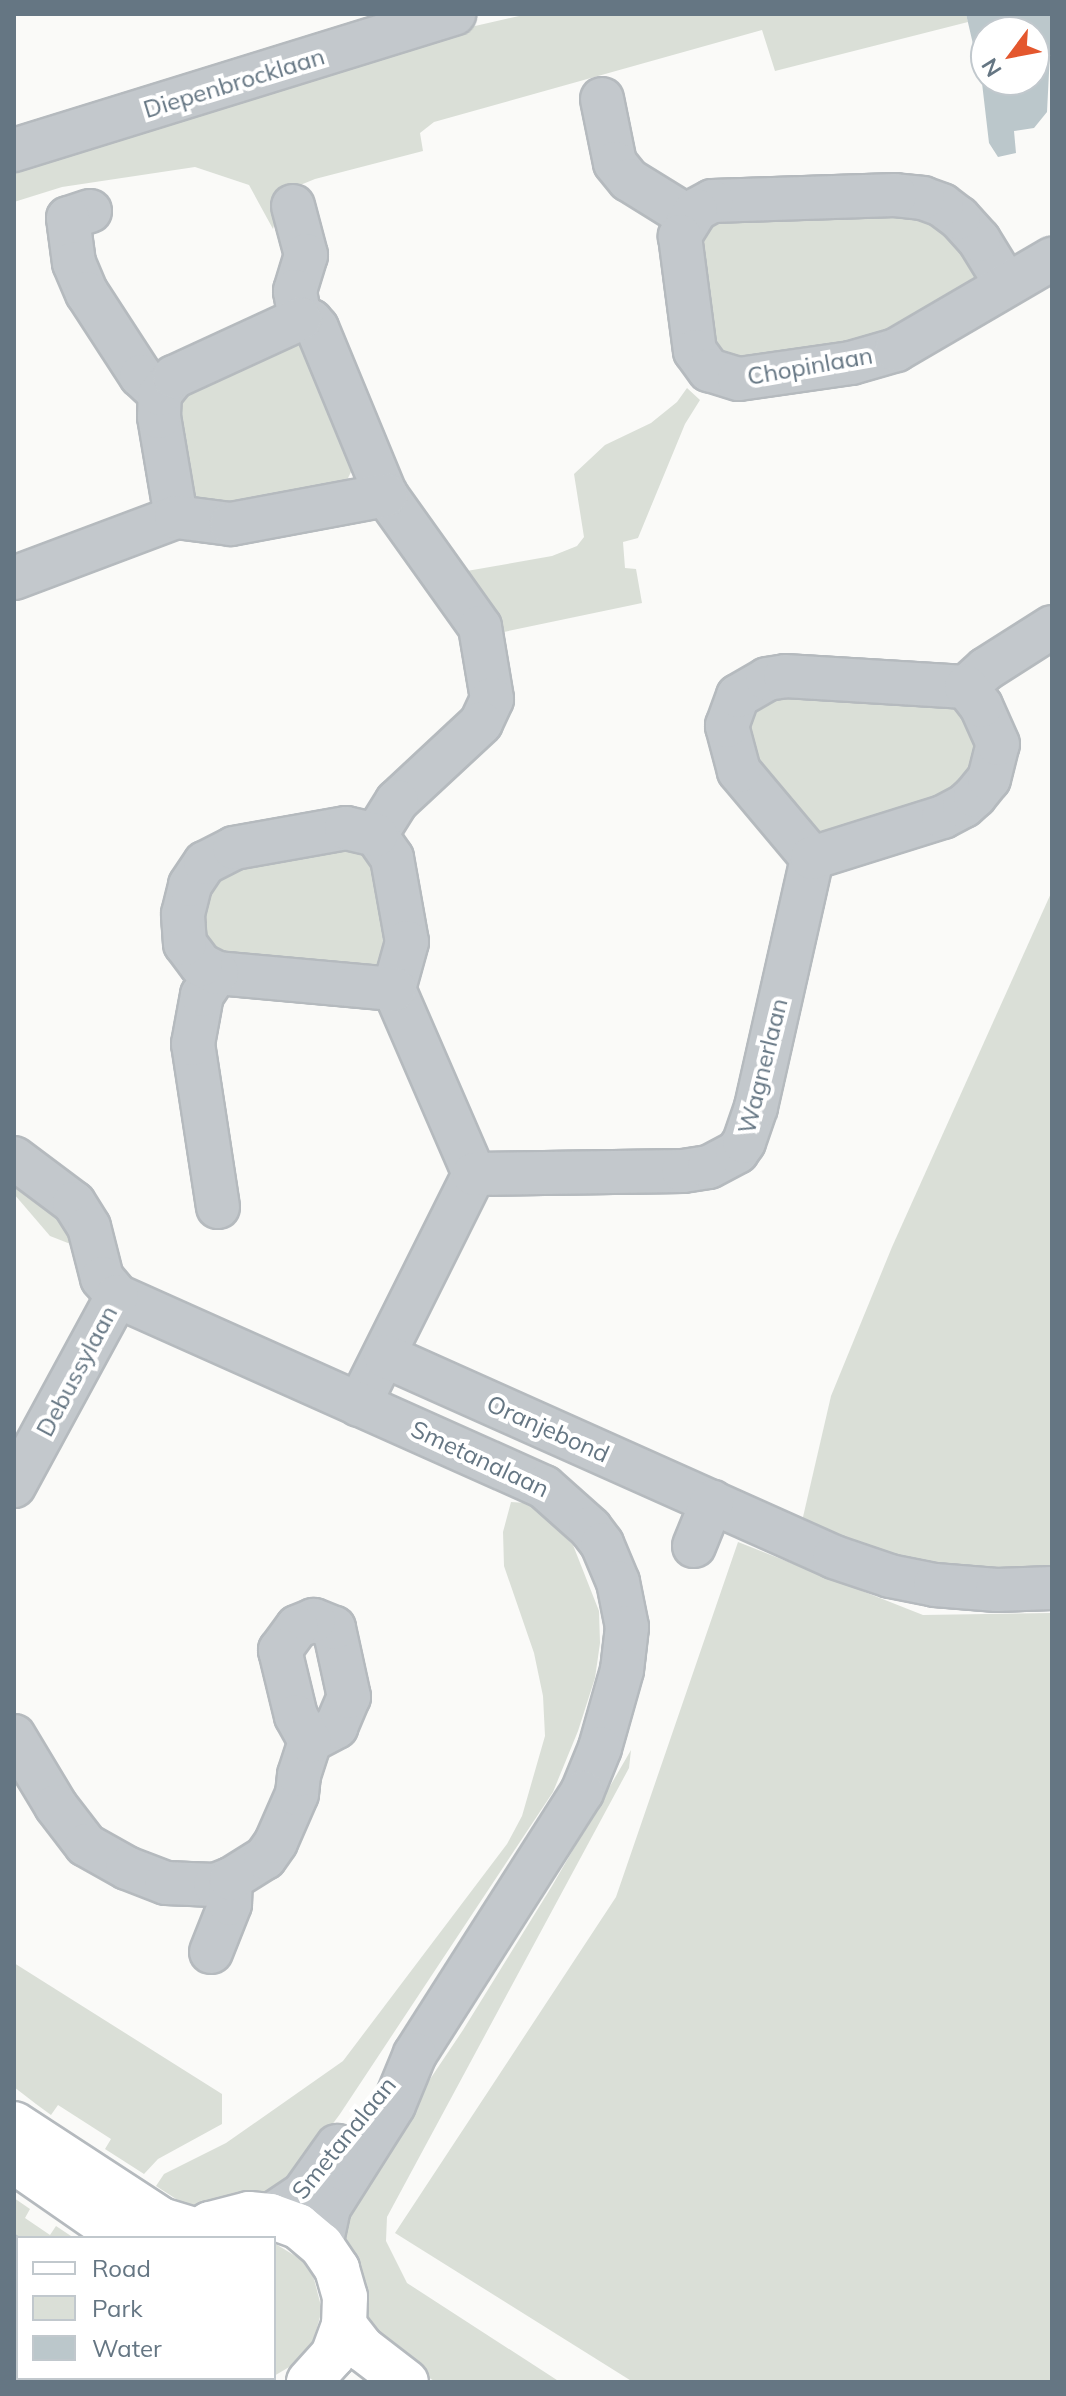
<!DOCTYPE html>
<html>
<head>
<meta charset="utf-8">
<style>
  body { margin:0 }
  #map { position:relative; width:1066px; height:2396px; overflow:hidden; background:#fafaf8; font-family:Mulish,sans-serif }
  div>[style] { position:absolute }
  .green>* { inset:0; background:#dadfd7; transform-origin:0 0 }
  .water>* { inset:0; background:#bbc7cb }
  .stream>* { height:10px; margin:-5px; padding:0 5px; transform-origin:5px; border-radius:5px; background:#bbc7cb }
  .roads { filter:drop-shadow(2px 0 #b5babe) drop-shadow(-2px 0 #b5babe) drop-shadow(0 2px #b5babe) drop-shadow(0 -2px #b5babe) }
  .minor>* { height:42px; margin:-21px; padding:0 21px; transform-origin:21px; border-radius:21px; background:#c3c8cc }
  .major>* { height:44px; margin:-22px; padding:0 22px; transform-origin:22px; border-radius:22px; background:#fff }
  span { translate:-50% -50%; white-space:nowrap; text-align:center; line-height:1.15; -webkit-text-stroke:8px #fff; paint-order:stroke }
  .street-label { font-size:24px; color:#657683 }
  .frame { position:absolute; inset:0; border:16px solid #657683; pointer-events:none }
  .legend { position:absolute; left:16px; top:2236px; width:260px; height:144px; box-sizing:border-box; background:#fff; border:2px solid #c1c8cd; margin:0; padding:10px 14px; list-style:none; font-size:24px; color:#657683 }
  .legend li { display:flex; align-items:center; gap:16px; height:40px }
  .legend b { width:40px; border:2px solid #c1c8cd }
  .north { position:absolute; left:970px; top:16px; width:80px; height:80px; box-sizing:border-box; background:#fff; border:2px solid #c1c8cd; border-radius:50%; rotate:238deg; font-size:22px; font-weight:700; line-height:32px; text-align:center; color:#657683 }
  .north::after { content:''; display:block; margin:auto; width:28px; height:36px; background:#e4572e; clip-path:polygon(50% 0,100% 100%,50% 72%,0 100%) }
</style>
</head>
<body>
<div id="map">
  <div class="green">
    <i style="clip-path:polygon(528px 14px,966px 14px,968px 22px,775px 71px,762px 30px,434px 122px,420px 133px,423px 151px,315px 179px,283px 192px,273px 229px,249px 185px,195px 167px,62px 187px,14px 202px,14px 168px,475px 26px)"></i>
    <i style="clip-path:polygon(926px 212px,978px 262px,978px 281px,899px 333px,739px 363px,714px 348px,696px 232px,710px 218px)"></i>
    <i style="clip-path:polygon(291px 341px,306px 342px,351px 458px,351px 472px,343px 488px,217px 511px,194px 501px,185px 489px,177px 393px)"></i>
    <i style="clip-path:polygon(687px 388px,700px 400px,685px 424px,638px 538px,623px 542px,625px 568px,636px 569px,642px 603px,499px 633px,461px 572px,552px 556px,577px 546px,584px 537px,574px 474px,605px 445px,651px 423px,677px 402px)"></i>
    <i style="clip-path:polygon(786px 691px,951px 706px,969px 720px,981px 759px,957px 797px,824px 835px,798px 822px,741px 746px,759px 697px)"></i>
    <i style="clip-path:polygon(356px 843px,369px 849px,393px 942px,378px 967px,217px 957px,203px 947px,197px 899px,221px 871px)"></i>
    <i style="clip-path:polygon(1052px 891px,1052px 1579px,974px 1580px,800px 1530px,831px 1396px,892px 1247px)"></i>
    <i style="clip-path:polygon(14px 1182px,59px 1221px,73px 1245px,50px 1236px,14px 1194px)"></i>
    <i style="clip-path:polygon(511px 1502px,527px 1503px,538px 1510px,573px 1545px,599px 1611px,600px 1643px,595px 1678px,578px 1731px,553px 1792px,340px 2114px,306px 2160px,268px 2195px,190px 2208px,156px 2186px,164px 2174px,226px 2143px,343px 2061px,507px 1844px,522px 1816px,545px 1736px,543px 1696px,534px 1653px,504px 1566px,503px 1532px)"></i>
    <i style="clip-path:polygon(738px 1542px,923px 1615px,1052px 1613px,1052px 2382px,633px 2382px,395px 2233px,616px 1897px)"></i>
    <i style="clip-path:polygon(631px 1750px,629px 1768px,387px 2217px,386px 2241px,407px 2283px,560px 2382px,436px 2382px,406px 2364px,365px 2321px,344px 2255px,343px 2216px,351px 2197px,463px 2030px,552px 1886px)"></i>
    <i style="clip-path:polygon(14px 1963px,222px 2094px,222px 2124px,158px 2159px,144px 2174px,105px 2149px,111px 2139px,58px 2105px,51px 2115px,36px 2104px,14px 2087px)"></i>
    <i style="clip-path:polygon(14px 2198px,30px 2209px,25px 2218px,50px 2235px,56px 2226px,74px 2238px,18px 2238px,18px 2378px,44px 2378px,43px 2382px,14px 2382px)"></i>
    <i style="clip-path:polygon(274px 2243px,302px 2260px,313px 2275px,322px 2310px,312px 2345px,301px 2360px,274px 2376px)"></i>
    <i style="left:71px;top:2378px;width:90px;height:4px"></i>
  </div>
  <div class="water">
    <i style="clip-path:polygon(evenodd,966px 14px,1052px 14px,1047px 112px,1034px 128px,1014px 131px,1016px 153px,998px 157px,989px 143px,982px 83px,966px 14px,986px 32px,1034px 32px,1034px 80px,986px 80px,986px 32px)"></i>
  </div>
  <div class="stream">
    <i style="left:14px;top:2239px;width:5px;rotate:37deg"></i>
  </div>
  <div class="roads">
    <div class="minor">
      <i style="left:602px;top:99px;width:65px;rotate:78.5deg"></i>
      <i style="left:615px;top:163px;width:22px;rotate:51deg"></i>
      <i style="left:629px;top:180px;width:70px;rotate:31.7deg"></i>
      <i style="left:14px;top:150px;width:461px;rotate:-17.2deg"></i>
      <i style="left:293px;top:206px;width:51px;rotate:75.1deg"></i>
      <i style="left:306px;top:255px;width:38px;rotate:107deg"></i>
      <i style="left:295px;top:291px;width:28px;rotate:80deg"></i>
      <i style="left:300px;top:319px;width:11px;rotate:10deg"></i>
      <i style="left:311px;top:321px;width:9px;rotate:49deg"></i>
      <i style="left:317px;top:328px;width:181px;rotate:67.6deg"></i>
      <i style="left:386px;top:495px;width:162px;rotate:54.5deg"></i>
      <i style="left:480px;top:627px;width:73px;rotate:80.5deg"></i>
      <i style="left:492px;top:699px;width:26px;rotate:115deg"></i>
      <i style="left:481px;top:723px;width:115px;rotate:137.1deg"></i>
      <i style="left:397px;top:801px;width:40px;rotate:122deg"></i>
      <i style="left:376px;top:835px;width:28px;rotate:55deg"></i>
      <i style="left:392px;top:858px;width:85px;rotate:79.9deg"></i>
      <i style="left:407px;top:942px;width:49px;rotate:105.5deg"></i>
      <i style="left:394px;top:989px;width:202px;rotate:66.6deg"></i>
      <i style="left:474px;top:1174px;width:258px;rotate:116.5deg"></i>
      <i style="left:90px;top:211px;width:23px;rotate:162deg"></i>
      <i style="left:68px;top:218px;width:45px;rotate:82.4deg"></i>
      <i style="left:74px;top:263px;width:33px;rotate:67deg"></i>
      <i style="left:87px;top:293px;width:99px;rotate:57deg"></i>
      <i style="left:141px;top:376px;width:26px;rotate:43deg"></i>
      <i style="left:1006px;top:284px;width:52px;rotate:-121.5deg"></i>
      <i style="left:979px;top:240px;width:30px;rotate:-132deg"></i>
      <i style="left:959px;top:218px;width:21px;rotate:-143deg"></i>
      <i style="left:942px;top:205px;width:20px;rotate:-160deg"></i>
      <i style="left:923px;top:198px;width:28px;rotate:-174deg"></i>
      <i style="left:895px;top:195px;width:183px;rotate:178.1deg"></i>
      <i style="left:712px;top:201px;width:18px;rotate:151deg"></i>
      <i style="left:696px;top:210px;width:31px;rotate:122deg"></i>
      <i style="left:680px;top:236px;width:116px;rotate:82.6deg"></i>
      <i style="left:695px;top:351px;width:24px;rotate:54deg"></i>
      <i style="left:709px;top:370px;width:31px;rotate:17deg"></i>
      <i style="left:739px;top:379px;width:113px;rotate:-8.1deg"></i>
      <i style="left:851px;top:363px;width:47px;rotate:-16.1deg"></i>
      <i style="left:896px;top:350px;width:181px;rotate:-30.3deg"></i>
      <i style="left:176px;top:517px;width:101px;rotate:-99.6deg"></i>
      <i style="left:159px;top:417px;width:23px;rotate:-88deg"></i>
      <i style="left:160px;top:394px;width:22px;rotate:-51deg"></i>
      <i style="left:174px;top:377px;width:139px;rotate:-24.7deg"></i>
      <i style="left:14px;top:578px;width:173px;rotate:-20.6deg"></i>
      <i style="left:176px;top:517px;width:55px;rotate:7.3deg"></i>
      <i style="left:231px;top:524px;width:158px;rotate:-10.6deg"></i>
      <i style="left:812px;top:858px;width:114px;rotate:-130deg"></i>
      <i style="left:739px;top:771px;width:47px;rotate:-104.9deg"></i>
      <i style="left:727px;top:726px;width:32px;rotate:-70deg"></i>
      <i style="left:738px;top:696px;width:34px;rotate:-30deg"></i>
      <i style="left:767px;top:679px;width:18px;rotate:-9deg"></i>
      <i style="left:785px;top:676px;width:181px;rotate:3.5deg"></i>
      <i style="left:966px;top:687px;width:27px;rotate:-42deg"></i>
      <i style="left:986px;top:669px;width:78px;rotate:-32.5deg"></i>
      <i style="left:217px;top:973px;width:178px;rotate:5.2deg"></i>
      <i style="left:14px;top:1158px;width:75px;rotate:36.9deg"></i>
      <i style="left:74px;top:1203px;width:28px;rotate:58deg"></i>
      <i style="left:89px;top:1227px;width:53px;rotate:75.7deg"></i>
      <i style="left:102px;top:1278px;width:23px;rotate:50deg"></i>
      <i style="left:117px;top:1296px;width:468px;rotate:24.1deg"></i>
      <i style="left:544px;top:1487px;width:62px;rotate:41.7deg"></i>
      <i style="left:590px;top:1528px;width:20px;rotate:53deg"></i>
      <i style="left:602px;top:1544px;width:41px;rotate:67.2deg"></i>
      <i style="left:618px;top:1582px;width:46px;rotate:78.7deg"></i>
      <i style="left:627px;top:1627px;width:43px;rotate:96.6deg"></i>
      <i style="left:622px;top:1670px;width:81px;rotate:105.8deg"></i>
      <i style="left:600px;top:1748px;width:48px;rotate:112.2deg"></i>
      <i style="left:582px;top:1792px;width:311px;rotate:122.5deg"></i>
      <i style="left:415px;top:2054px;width:55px;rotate:112.4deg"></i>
      <i style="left:394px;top:2105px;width:122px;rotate:122.3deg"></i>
      <i style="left:329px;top:2208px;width:38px;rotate:102deg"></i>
      <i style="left:474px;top:1174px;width:209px;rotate:-0.8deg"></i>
      <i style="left:683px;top:1171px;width:26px;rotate:-9deg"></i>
      <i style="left:709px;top:1167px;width:32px;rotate:-28deg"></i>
      <i style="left:737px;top:1152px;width:12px;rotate:-55deg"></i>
      <i style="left:744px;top:1142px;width:37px;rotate:-71deg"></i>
      <i style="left:756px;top:1107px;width:255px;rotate:-77.3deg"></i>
      <i style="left:812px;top:858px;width:137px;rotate:-17.4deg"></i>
      <i style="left:943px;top:817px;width:24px;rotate:-28deg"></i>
      <i style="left:964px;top:806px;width:15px;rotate:-42deg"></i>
      <i style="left:975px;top:796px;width:22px;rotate:-51deg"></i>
      <i style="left:989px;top:779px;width:36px;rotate:-76deg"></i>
      <i style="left:998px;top:744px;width:42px;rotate:-114.1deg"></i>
      <i style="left:981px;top:706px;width:24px;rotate:-128deg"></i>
      <i style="left:218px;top:1207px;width:165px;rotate:-98.7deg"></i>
      <i style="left:193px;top:1044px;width:50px;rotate:-79.6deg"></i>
      <i style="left:202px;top:995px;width:27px;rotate:-56deg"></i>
      <i style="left:217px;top:973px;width:18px;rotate:-153deg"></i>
      <i style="left:201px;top:965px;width:26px;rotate:-127deg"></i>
      <i style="left:185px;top:944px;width:30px;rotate:-94deg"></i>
      <i style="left:183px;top:914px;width:30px;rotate:-76deg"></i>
      <i style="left:190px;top:885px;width:27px;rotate:-56deg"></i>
      <i style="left:205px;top:863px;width:33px;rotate:-27deg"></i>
      <i style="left:234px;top:848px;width:114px;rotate:-10.1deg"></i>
      <i style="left:346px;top:828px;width:31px;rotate:13deg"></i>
      <i style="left:385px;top:1356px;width:492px;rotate:24.1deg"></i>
      <i style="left:834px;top:1557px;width:59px;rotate:18.7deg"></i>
      <i style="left:890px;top:1576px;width:46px;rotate:11.3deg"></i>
      <i style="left:935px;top:1585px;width:62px;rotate:4.6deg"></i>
      <i style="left:997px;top:1590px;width:55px;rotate:-2.1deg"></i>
      <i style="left:14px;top:1486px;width:216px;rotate:-61.5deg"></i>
      <i style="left:694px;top:1546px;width:48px;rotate:-67.8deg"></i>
      <i style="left:14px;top:1736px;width:82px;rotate:59deg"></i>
      <i style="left:56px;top:1806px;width:49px;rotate:52.4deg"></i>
      <i style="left:86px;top:1845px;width:47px;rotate:29.3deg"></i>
      <i style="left:127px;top:1868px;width:42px;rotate:21deg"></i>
      <i style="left:166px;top:1883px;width:49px;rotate:2.3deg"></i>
      <i style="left:215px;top:1885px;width:17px;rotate:-21deg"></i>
      <i style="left:211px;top:1952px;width:52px;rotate:-68.4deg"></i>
      <i style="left:230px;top:1904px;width:25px;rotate:-88deg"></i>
      <i style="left:231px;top:1879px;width:40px;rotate:-32deg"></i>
      <i style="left:265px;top:1858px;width:19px;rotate:-55deg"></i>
      <i style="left:276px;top:1842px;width:52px;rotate:-66.4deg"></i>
      <i style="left:297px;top:1794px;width:19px;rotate:-84deg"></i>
      <i style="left:299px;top:1775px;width:36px;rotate:-72deg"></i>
      <i style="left:310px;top:1741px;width:30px;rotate:-28deg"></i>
      <i style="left:336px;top:1727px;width:33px;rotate:-67deg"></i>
      <i style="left:349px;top:1697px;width:71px;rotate:-102.3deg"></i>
      <i style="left:334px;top:1628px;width:22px;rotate:-158deg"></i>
      <i style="left:314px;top:1620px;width:18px;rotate:158deg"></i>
      <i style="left:297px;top:1627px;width:29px;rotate:126deg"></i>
      <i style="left:280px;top:1650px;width:68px;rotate:76.4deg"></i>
      <i style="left:296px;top:1716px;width:29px;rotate:61deg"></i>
      <i style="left:270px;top:2216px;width:40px;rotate:-34deg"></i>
      <i style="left:303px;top:2194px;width:59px;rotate:-54.7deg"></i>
    </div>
    <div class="major">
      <i style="left:14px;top:2124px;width:176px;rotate:33.1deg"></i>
      <i style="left:161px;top:2220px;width:38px;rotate:17deg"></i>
      <i style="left:14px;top:2161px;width:135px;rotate:34.7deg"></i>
      <i style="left:189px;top:2238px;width:25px;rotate:-34deg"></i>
      <i style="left:210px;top:2224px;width:40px;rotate:-14.4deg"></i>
      <i style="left:249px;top:2214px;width:21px;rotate:5deg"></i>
      <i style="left:270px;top:2216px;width:30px;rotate:20deg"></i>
      <i style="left:298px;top:2226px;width:30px;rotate:40deg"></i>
      <i style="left:321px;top:2245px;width:29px;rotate:56deg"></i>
      <i style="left:337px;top:2269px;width:29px;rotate:74deg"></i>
      <i style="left:345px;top:2297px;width:28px;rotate:92deg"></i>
      <i style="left:344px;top:2325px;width:32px;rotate:110deg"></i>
      <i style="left:333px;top:2355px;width:36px;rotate:132deg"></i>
      <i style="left:344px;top:2325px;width:31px;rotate:52deg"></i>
      <i style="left:363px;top:2349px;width:54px;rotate:37.5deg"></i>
      <i style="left:189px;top:2378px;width:6px;rotate:39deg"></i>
    </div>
  </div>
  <div class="street-label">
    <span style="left:234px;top:83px;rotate:-17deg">Diepenbrocklaan</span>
    <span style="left:810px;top:366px;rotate:-10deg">Chopinlaan</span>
    <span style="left:763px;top:1066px;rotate:-76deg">Wagnerlaan</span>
    <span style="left:77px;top:1371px;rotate:-62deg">Debussylaan</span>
    <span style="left:548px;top:1429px;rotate:24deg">Oranjebond</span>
    <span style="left:480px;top:1459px;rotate:25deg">Smetanalaan</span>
    <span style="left:344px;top:2138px;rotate:-51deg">Smetanalaan</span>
  </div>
  <div class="frame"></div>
  <ul class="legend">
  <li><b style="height:10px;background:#fff"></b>Road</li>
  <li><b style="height:22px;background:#dadfd7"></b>Park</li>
  <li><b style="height:22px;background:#bbc7cb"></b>Water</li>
  </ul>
  <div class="north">N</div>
</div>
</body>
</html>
